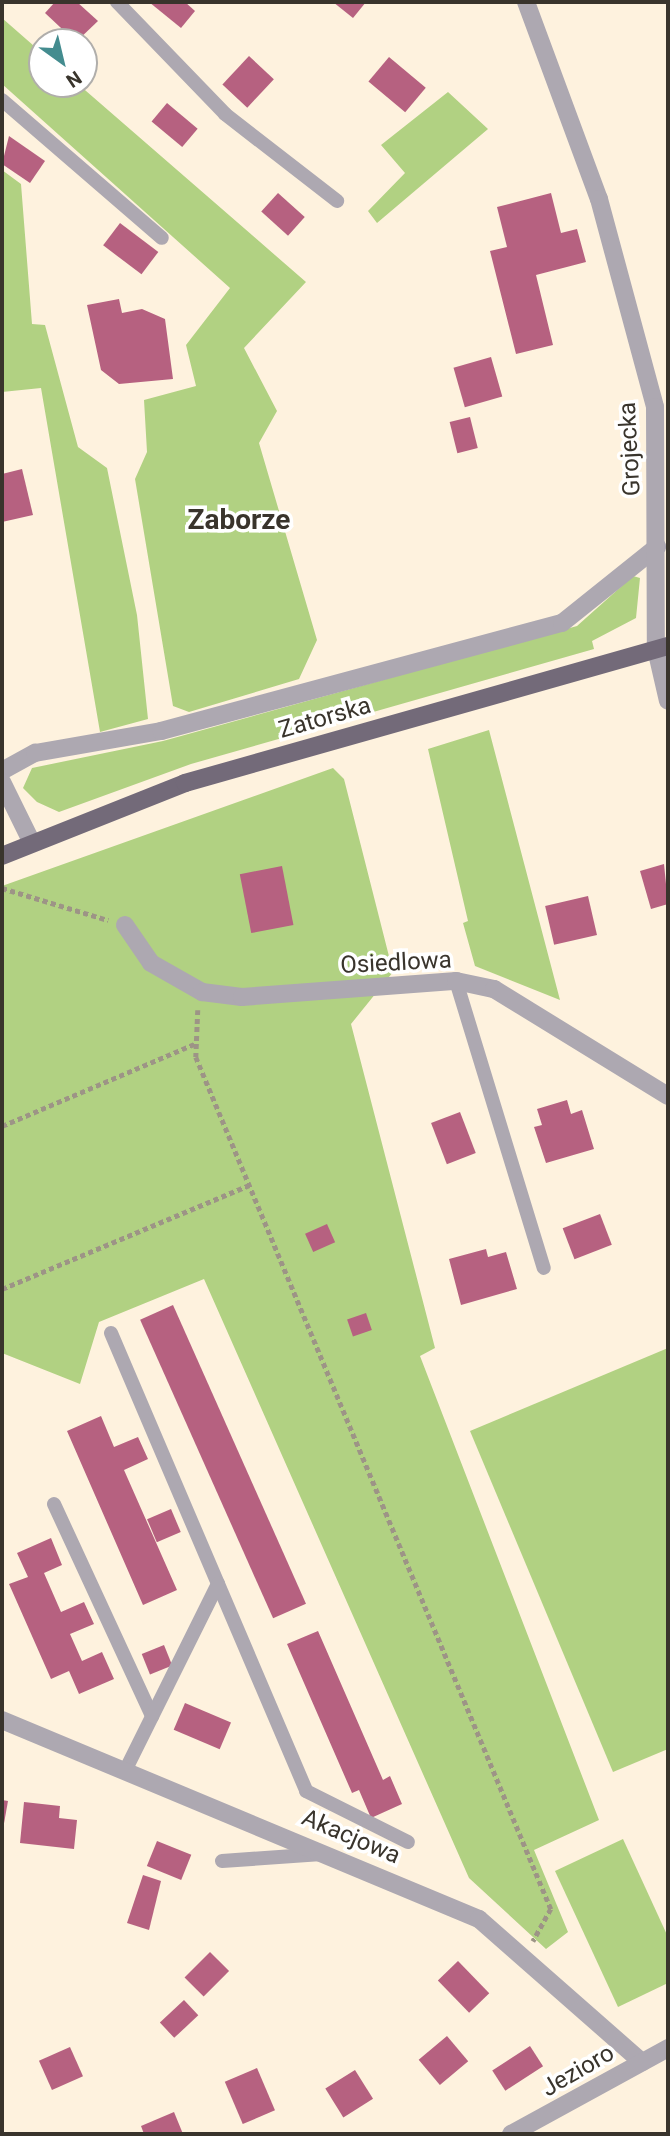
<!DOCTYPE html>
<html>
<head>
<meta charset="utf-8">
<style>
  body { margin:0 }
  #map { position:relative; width:670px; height:2136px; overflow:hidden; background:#fef2de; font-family:Roboto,sans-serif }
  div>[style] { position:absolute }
  .green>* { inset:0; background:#b1d182 }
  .building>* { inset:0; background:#b66180; transform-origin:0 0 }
  .path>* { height:4.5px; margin-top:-2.25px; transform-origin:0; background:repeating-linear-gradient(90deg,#9d9486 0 5px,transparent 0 8.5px) }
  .service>* { height:14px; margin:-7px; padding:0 7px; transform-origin:7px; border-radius:7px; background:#ada8b1 }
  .minor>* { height:18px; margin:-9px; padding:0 9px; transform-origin:9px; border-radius:9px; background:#ada8b1 }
  .tertiary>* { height:18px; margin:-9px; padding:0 9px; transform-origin:9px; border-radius:9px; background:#ada8b1 }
  .primary>* { height:18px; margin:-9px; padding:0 9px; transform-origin:9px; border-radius:9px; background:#736a79 }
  span { translate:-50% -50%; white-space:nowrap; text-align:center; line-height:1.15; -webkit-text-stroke:7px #fff; paint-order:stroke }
  .street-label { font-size:24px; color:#39342c }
  .quarter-label { font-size:28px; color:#39342c; font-weight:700 }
  .frame { position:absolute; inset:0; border:4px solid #39342c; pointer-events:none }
  .north { position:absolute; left:28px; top:28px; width:70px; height:70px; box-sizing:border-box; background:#fff; border:2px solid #b0aeab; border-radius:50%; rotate:146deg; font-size:19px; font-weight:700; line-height:28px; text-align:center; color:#39342c }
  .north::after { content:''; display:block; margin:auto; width:24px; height:32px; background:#448c8f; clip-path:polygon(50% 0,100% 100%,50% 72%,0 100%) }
</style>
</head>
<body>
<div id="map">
  <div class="green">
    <i style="clip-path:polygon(2px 18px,42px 53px,42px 84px,78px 84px,306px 282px,244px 348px,277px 411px,259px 443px,317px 640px,299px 679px,189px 712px,173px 706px,135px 479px,147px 452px,144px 400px,196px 386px,186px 345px,230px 288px,2px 84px)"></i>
    <i style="clip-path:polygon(448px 92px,488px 129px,377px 223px,368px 211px,405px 173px,381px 145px)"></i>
    <i style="clip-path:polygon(2px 170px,21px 184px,32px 324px,45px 325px,78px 447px,107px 468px,137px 615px,148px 719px,100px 732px,41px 388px,2px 392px)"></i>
    <i style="clip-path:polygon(633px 576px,640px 578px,636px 618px,592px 641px,594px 649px,191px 764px,59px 812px,37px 802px,23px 788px,32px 768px,163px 741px,577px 626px)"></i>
    <i style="clip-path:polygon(489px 730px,560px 1000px,475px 966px,463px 923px,468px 921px,428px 749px)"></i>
    <i style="clip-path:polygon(333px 768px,344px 779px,393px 972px,351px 1024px,435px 1348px,420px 1356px,599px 1820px,534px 1850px,568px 1932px,546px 1949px,469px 1878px,204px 1279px,99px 1322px,80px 1384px,2px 1353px,2px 886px)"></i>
    <i style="clip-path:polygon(668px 1348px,668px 1749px,613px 1772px,470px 1431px)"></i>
    <i style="clip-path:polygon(623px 1839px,668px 1937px,668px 1983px,618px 2007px,555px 1871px)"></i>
  </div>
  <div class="building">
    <i style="clip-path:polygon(55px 2px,77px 2px,98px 21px,76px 42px,45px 13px)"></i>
    <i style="clip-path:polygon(149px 2px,185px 2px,195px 11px,181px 28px)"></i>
    <i style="clip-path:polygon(333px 2px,366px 2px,353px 18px)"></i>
    <i style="left:249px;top:56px;width:34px;height:39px;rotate:43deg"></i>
    <i style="left:389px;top:57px;width:48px;height:32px;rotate:40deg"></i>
    <i style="left:167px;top:103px;width:40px;height:24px;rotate:40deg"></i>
    <i style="clip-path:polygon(9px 136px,45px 161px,30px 183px,2px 164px)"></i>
    <i style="left:278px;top:193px;width:36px;height:25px;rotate:42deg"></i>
    <i style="clip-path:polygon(551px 193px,561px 233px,577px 229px,586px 262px,536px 275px,553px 345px,516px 354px,490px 251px,507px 247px,497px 207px)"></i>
    <i style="left:120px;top:223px;width:48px;height:28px;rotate:37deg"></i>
    <i style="clip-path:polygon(119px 299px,122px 313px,142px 309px,165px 319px,173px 379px,119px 384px,101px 370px,87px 305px)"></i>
    <i style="left:491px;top:357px;width:41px;height:39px;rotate:74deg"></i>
    <i style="left:470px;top:417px;width:32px;height:21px;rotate:76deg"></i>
    <i style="clip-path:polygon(22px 469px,33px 515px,2px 522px,2px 474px)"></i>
    <i style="clip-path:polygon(664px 864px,668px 904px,651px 909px,640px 871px)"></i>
    <i style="left:282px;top:866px;width:60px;height:43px;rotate:79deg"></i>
    <i style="left:588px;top:896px;width:40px;height:44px;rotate:77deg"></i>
    <i style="clip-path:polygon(567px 1100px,571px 1114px,582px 1110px,594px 1149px,546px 1163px,534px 1127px,542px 1125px,537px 1109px)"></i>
    <i style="left:460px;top:1112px;width:44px;height:31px;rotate:69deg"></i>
    <i style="left:600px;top:1214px;width:33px;height:40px;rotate:69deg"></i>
    <i style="left:327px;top:1224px;width:20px;height:24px;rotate:66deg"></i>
    <i style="clip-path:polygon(486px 1249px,488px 1257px,506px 1252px,517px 1289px,461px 1305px,449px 1259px)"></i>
    <i style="left:173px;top:1305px;width:327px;height:36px;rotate:66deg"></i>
    <i style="left:366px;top:1313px;width:18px;height:20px;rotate:71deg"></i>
    <i style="clip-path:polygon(101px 1416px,114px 1447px,138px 1437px,148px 1459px,124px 1470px,177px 1590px,143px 1605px,67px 1431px)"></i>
    <i style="left:171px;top:1509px;width:25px;height:26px;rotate:67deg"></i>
    <i style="clip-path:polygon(51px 1538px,62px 1565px,44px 1573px,61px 1612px,84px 1602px,94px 1624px,70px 1634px,82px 1661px,102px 1652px,114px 1679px,79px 1694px,69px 1671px,51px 1679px,9px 1584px,28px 1577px,17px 1553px)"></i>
    <i style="clip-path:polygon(318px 1631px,383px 1780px,390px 1776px,402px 1804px,371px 1818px,359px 1790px,352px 1793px,287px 1644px)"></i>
    <i style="left:164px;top:1645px;width:22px;height:24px;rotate:68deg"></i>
    <i style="left:185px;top:1703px;width:50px;height:29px;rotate:23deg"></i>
    <i style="clip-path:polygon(2px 1800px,8px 1801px,3px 1829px,2px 1829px)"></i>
    <i style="clip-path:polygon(24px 1802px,60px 1806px,59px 1818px,77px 1820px,74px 1849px,20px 1843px)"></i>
    <i style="left:157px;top:1841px;width:37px;height:27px;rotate:22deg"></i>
    <i style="clip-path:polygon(143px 1875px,161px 1881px,149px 1930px,127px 1923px)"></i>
    <i style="left:210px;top:1952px;width:27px;height:36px;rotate:45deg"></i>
    <i style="left:458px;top:1961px;width:45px;height:28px;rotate:46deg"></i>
    <i style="left:184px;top:2000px;width:21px;height:33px;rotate:47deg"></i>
    <i style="left:447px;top:2036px;width:33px;height:37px;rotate:50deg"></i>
    <i style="left:530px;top:2046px;width:24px;height:45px;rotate:57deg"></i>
    <i style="left:70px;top:2047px;width:32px;height:34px;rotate:66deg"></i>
    <i style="left:257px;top:2068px;width:46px;height:35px;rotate:67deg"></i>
    <i style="left:355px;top:2070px;width:34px;height:35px;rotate:58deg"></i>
    <i style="clip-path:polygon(174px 2112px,183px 2134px,144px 2134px,141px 2126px)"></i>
  </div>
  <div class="path">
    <i style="left:2px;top:888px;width:111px;rotate:16.8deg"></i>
    <i style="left:198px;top:1010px;width:47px;rotate:92.4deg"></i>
    <i style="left:196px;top:1057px;width:923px;rotate:67.38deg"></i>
    <i style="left:551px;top:1909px;width:37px;rotate:119deg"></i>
    <i style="left:2px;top:1126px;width:209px;rotate:-23.1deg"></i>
    <i style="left:2px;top:1289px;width:268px;rotate:-22.8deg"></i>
  </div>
  <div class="service">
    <i style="left:117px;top:2px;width:156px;rotate:46deg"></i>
    <i style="left:225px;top:114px;width:142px;rotate:37.8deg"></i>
    <i style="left:2px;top:100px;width:211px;rotate:40.8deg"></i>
    <i style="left:456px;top:981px;width:300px;rotate:73deg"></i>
    <i style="left:111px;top:1333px;width:498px;rotate:66.9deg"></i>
    <i style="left:306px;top:1791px;width:114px;rotate:26.6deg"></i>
    <i style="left:54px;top:1504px;width:234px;rotate:65.2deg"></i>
    <i style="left:126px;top:1769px;width:207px;rotate:-63.6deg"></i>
    <i style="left:222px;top:1861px;width:100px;rotate:-4deg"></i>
  </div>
  <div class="minor">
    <i style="left:2px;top:771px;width:38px;rotate:-29deg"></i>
    <i style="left:35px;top:753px;width:128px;rotate:-9.9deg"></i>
    <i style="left:161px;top:731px;width:415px;rotate:-15.1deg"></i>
    <i style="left:562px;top:623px;width:122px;rotate:-38.7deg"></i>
    <i style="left:2px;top:782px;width:68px;rotate:63.8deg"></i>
    <i style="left:125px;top:925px;width:46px;rotate:55.6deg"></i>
    <i style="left:151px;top:963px;width:59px;rotate:29.6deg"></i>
    <i style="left:202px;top:992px;width:40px;rotate:7.1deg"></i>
    <i style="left:242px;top:997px;width:215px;rotate:-4.3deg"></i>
    <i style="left:456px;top:981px;width:39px;rotate:12deg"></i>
    <i style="left:494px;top:989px;width:204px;rotate:31.6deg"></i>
    <i style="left:2px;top:1720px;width:517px;rotate:22.65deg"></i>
    <i style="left:479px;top:1919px;width:217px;rotate:41.3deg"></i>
  </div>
  <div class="tertiary">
    <i style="left:526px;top:2px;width:210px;rotate:69.7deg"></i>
    <i style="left:599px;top:199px;width:215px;rotate:74.9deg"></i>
    <i style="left:655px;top:407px;width:242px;rotate:89.8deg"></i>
    <i style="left:656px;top:649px;width:53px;rotate:77deg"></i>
    <i style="left:511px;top:2134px;width:179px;rotate:-28.7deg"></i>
  </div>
  <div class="primary">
    <i style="left:2px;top:856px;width:197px;rotate:-21.7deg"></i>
    <i style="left:185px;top:783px;width:502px;rotate:-15.84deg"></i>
  </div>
  <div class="street-label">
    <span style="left:630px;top:449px;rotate:-93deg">Grojecka</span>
    <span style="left:325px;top:718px;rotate:-16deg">Zatorska</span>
    <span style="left:396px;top:963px;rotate:-3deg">Osiedlowa</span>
    <span style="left:351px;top:1837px;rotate:23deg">Akacjowa</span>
    <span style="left:578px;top:2071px;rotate:-30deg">Jezioro</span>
  </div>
  <div class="quarter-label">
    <span style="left:239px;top:520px">Zaborze</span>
  </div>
  <div class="frame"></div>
  <div class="north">N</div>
</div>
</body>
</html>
